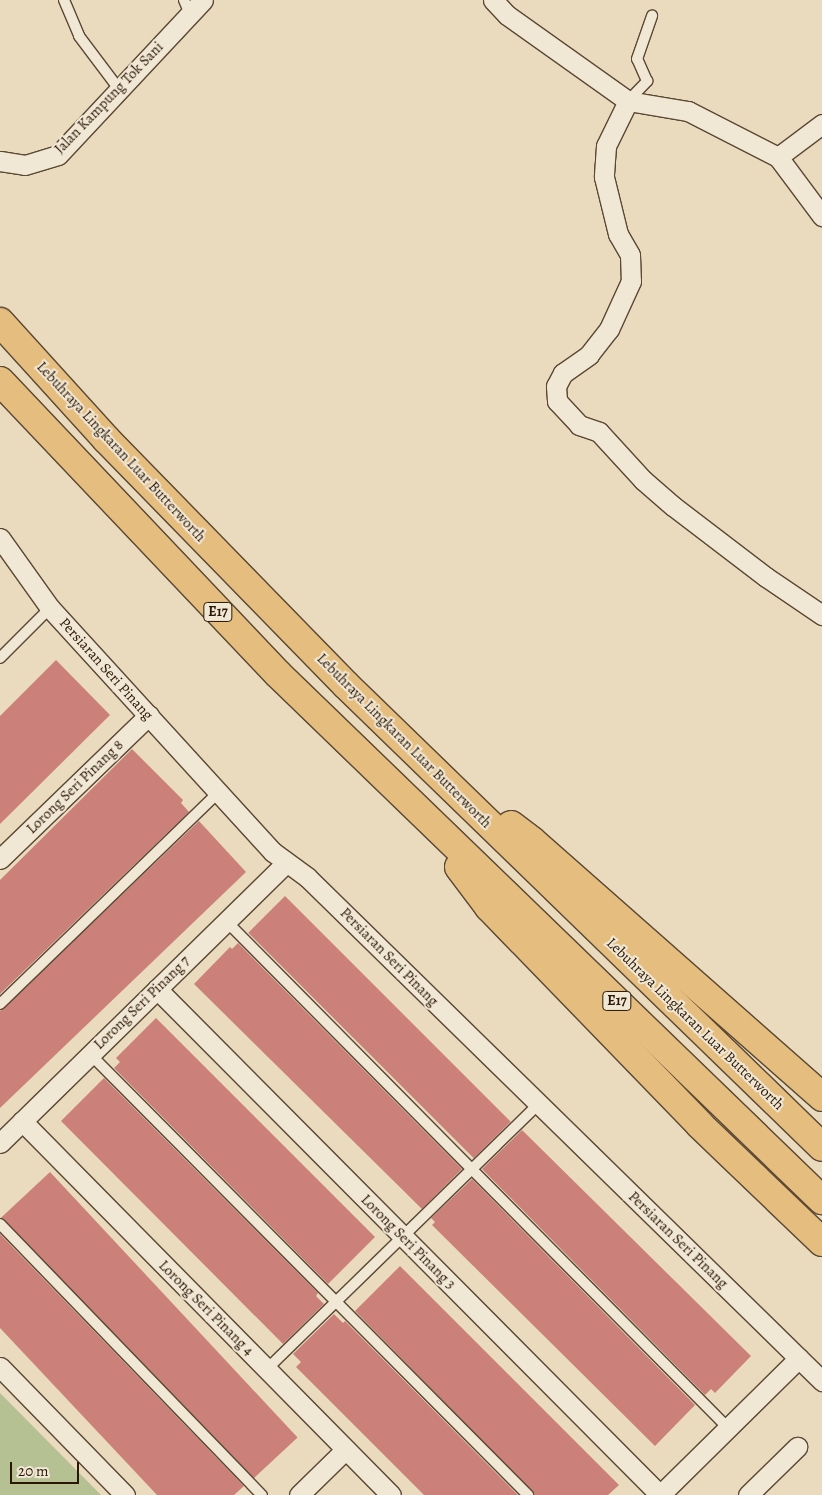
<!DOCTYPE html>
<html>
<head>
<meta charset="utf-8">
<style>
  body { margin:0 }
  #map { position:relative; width:822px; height:1495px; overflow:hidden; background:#eadabe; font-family:Alegreya,serif }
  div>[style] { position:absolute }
  .green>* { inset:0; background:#b5c093 }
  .building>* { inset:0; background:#cb817a; transform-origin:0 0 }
  .roads { filter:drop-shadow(1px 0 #5a4833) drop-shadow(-1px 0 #5a4833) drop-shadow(0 1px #5a4833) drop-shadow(0 -1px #5a4833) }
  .service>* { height:10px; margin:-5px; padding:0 5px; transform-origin:5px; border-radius:5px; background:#f1e7d5 }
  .minor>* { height:19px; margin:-9.5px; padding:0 9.5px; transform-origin:9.5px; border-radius:9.5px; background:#f1e7d5 }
  .motorway>* { height:28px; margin:-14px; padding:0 14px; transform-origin:14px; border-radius:14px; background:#e5bd7f }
  span { translate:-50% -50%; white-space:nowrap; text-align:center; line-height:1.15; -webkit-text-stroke:4px #f1e7d5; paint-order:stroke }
  .shield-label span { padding:1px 4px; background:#f1e7d5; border:1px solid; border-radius:4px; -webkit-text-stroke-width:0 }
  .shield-label { font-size:14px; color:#2a1805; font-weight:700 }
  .street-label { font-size:15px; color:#2a1805 }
  .scale { position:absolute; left:10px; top:1462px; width:69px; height:22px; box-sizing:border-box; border:2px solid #2a1805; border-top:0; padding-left:6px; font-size:15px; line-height:18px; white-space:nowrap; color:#2a1805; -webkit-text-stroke:4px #f1e7d5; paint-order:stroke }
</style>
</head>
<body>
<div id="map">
  <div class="green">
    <i style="clip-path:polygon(0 1393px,101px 1495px,0 1495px)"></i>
  </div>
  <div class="building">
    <i style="clip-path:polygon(56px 660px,110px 715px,0 824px,0 716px)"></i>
    <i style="clip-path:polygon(132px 749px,183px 800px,181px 803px,189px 812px,0 994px,0 880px)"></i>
    <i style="clip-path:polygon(199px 821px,246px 872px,0 1108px,0 1011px)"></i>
    <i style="left:285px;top:896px;width:319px;height:52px;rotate:45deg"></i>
    <i style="clip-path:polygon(238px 943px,462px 1169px,422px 1209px,194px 984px,230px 947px,232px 949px)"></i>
    <i style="clip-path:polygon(156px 1018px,375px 1237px,328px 1284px,114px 1068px,120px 1062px,116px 1058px)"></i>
    <i style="clip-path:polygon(104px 1078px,318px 1293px,316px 1296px,324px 1304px,283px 1344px,61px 1121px)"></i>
    <i style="clip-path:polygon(522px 1130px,751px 1356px,715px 1393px,711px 1389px,705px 1395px,482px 1169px)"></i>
    <i style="left:50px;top:1172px;width:363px;height:67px;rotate:47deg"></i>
    <i style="clip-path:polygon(472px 1179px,695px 1405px,655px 1446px,432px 1225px,435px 1222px,431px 1218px)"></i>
    <i style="clip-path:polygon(0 1234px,244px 1486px,234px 1495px,157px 1495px,0 1328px)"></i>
    <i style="clip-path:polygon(400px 1266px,619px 1485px,608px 1495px,535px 1495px,355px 1311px)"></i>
    <i style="clip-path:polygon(334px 1314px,343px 1323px,345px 1321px,518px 1495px,424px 1495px,296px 1367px,301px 1362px,293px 1354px)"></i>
  </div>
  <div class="roads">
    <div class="service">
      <i style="left:64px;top:0;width:39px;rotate:67deg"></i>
      <i style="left:79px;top:36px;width:66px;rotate:53deg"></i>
      <i style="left:184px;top:0;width:15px;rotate:67deg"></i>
      <i style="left:628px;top:101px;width:28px;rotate:-46deg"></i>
      <i style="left:647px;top:81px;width:24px;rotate:-114deg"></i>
      <i style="left:637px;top:59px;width:46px;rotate:-70.8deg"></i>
      <i style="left:0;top:658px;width:71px;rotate:-45deg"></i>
      <i style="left:226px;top:921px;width:713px;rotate:45.28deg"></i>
      <i style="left:0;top:1004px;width:302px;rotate:-44.1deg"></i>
      <i style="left:90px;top:1054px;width:622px;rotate:45.2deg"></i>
      <i style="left:0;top:1224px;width:377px;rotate:46deg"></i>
      <i style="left:267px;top:1369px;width:380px;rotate:-44.3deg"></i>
    </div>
    <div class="minor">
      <i style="left:493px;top:0;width:21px;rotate:47deg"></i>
      <i style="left:507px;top:15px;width:148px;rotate:35.4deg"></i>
      <i style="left:628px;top:101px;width:61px;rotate:9.5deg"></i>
      <i style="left:688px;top:111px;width:101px;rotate:27.1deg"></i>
      <i style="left:778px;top:157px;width:74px;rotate:53.3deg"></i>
      <i style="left:628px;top:101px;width:50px;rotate:116.1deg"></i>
      <i style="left:606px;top:146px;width:31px;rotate:94deg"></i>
      <i style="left:604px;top:177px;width:59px;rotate:76.2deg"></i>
      <i style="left:618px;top:234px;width:24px;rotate:60deg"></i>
      <i style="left:630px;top:255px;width:26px;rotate:88deg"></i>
      <i style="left:631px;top:281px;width:53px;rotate:114.6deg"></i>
      <i style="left:609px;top:329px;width:33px;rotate:128deg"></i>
      <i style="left:589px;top:355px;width:32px;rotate:145deg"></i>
      <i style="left:563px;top:373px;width:15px;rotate:118deg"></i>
      <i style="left:556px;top:386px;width:15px;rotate:86deg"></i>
      <i style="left:557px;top:401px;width:33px;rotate:47deg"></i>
      <i style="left:579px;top:425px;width:21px;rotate:19deg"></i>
      <i style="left:599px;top:432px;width:65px;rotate:47.5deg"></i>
      <i style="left:643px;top:480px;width:40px;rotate:41deg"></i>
      <i style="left:673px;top:506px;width:117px;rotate:37.4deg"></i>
      <i style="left:766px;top:577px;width:68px;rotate:34.2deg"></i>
      <i style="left:778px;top:157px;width:55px;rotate:-36.9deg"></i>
      <i style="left:0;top:161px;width:25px;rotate:9deg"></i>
      <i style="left:25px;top:165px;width:34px;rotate:-17deg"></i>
      <i style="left:58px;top:155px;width:212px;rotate:-46.9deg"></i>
      <i style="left:0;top:538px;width:86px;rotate:54.5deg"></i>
      <i style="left:50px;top:608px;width:331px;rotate:47.6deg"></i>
      <i style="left:273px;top:852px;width:42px;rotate:36.3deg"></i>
      <i style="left:307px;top:877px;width:721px;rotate:44.38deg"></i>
      <i style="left:0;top:859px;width:207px;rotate:-44deg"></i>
      <i style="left:157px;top:989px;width:713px;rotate:45.17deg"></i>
      <i style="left:22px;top:1121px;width:525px;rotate:45.39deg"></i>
      <i style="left:0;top:1143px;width:399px;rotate:-44.4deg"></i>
      <i style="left:0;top:1367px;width:179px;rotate:45.7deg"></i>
      <i style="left:299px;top:1495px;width:64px;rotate:-44.4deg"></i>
      <i style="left:660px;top:1495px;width:195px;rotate:-44.6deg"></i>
      <i style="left:748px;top:1495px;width:69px;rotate:-44.4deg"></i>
    </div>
    <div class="motorway">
      <i style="left:0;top:322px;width:158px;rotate:47.8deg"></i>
      <i style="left:106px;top:439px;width:344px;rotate:45.7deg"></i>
      <i style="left:346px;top:685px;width:663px;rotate:44.14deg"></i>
      <i style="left:0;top:381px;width:404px;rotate:46.5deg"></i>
      <i style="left:278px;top:674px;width:757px;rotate:44.04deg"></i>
      <i style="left:511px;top:825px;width:26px;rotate:37deg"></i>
      <i style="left:532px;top:841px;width:387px;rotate:41.4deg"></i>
      <i style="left:459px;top:867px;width:50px;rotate:53.1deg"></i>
      <i style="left:489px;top:907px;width:303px;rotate:45.9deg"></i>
      <i style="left:700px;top:1125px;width:169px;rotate:43.8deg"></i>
    </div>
  </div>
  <div class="shield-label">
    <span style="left:218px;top:612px">E17</span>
    <span style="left:617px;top:1001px">E17</span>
  </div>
  <div class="street-label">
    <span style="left:109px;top:98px;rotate:-46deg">Jalan Kampung Tok Sani</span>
    <span style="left:121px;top:452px;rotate:47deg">Lebuhraya Lingkaran Luar Butterworth</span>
    <span style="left:106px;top:669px;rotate:48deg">Persiaran Seri Pinang</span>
    <span style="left:404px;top:741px;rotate:45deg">Lebuhraya Lingkaran Luar Butterworth</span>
    <span style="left:75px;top:787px;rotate:-44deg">Lorong Seri Pinang 8</span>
    <span style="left:389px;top:957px;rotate:45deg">Persiaran Seri Pinang</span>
    <span style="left:142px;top:1003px;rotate:-44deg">Lorong Seri Pinang 7</span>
    <span style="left:695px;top:1024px;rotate:44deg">Lebuhraya Lingkaran Luar Butterworth</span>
    <span style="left:678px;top:1240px;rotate:44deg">Persiaran Seri Pinang</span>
    <span style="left:408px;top:1242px;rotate:45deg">Lorong Seri Pinang 3</span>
    <span style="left:206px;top:1308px;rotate:45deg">Lorong Seri Pinang 4</span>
  </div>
  <div class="scale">20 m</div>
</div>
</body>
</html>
